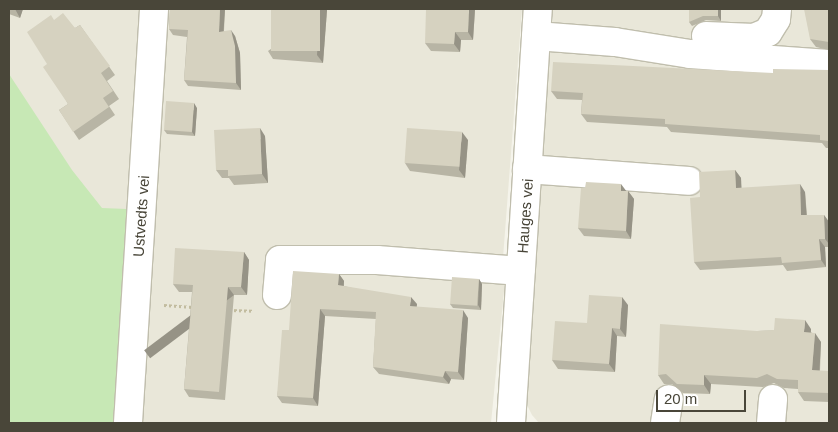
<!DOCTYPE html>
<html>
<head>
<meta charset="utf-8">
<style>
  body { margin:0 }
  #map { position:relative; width:838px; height:432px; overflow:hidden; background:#f5f4eb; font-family:Arial,sans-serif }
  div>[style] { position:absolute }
  .residential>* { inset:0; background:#e9e7d9 }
  .green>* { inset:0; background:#c7e8b5 }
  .path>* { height:3px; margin-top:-1.5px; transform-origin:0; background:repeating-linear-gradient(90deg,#c2bc9f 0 2.5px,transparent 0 5px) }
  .roads { filter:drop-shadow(1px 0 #c0bead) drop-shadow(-1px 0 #c0bead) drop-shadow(0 1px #c0bead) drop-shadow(0 -1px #c0bead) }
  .minor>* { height:28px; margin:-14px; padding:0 14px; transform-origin:14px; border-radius:14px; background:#fff }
  .wall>* { inset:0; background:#b8b5a5 }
  .shaded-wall>* { inset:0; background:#969386; transform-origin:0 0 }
  .building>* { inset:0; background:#d6d2c0; transform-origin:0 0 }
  span { translate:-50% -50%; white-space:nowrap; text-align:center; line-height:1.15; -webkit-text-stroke:4.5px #fff; paint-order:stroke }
  .street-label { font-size:15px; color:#494639 }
  .frame { position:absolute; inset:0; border:10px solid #494639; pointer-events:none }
  .scale { position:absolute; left:656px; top:390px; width:90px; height:22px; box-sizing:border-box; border:2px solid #494639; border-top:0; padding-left:6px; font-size:15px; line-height:18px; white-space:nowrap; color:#494639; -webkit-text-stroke:4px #fff; paint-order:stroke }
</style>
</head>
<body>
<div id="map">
  <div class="residential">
    <i style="clip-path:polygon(9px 9px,143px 9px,130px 157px,120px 386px,9px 367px)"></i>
    <i style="clip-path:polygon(168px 9px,522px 9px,503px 258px,505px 281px,491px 423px,142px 423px)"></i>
    <i style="clip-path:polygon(553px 9px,829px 9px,829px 423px,539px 423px,532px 415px,527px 405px)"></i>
  </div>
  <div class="green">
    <i style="clip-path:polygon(9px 74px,72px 170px,102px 208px,127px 209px,119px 423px,9px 423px)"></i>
  </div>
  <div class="path">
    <i style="left:164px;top:305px;width:29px;rotate:4deg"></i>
    <i style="left:229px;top:310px;width:24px;rotate:2deg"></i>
  </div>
  <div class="roads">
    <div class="minor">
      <i style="left:536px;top:36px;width:79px;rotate:4.3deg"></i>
      <i style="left:615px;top:42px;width:76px;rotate:9.1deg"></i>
      <i style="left:690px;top:54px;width:139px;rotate:4.1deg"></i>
      <i style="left:706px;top:36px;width:48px;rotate:2.4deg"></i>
      <i style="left:754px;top:38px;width:15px;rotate:-23deg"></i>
      <i style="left:768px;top:32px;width:15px;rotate:-58deg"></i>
      <i style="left:776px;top:19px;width:10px;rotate:-84deg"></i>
      <i style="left:527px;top:169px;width:162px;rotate:4.2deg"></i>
      <i style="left:277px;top:295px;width:35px;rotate:-85deg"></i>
      <i style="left:280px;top:260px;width:97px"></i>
      <i style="left:377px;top:260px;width:144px;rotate:4.4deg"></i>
      <i style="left:128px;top:423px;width:415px;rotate:-86.4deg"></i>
      <i style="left:511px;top:423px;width:415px;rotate:-86.3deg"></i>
      <i style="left:665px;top:423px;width:24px;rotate:-81deg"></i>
      <i style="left:771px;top:423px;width:24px;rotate:-85deg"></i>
    </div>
  </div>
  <div class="wall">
    <i style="clip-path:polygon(9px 9px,23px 9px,20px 18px,9px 14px)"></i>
    <i style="clip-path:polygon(170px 9px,225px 9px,224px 31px,235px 36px,240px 53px,241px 90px,188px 86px,184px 80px,187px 37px,173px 35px,169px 29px)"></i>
    <i style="clip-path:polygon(475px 9px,473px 40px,461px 40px,460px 52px,431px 51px,425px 43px)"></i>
    <i style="clip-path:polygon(689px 9px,721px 9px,721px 21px,706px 20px,692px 26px,689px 22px)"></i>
    <i style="clip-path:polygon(829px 9px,829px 50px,816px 47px,810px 39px)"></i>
    <i style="clip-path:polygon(327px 10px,323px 63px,273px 59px,268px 51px)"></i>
    <i style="clip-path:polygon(54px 20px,75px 28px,80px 25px,115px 75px,107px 81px,119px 99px,109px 106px,115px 115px,79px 140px,59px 110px,68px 104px,47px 64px)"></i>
    <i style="clip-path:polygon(829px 70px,829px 148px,826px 148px,822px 143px,671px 132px,667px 127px,587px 122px,581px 114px,582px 100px,557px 99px,551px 91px,773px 73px)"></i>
    <i style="clip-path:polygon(197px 108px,195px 136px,167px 134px,164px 130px)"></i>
    <i style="clip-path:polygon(265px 136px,268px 183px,234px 185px,229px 178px,222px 178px,216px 170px)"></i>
    <i style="clip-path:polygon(468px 140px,465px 178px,410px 171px,405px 163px)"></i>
    <i style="clip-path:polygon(735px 170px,741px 178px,741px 188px,805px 192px,807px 215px,824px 215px,829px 222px,829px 247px,825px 247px,826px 267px,787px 271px,783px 265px,700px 270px,694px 262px,700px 197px)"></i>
    <i style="clip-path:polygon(626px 191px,628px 191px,634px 199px,631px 239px,584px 236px,578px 228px)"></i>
    <i style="clip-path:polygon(244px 252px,249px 260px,247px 295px,234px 295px,225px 400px,189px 397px,184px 389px,192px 292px,179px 292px,173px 284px)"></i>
    <i style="clip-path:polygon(339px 274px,344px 281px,344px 286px,417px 304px,416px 307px,468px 318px,464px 380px,451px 379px,449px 384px,379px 374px,373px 367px,376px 319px,325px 316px,318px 406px,282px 403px,277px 396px,289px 330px)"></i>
    <i style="clip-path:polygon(479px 279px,482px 284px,481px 310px,453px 308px,450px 304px)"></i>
    <i style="clip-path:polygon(628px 305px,626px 337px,617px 336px,615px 372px,558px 369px,552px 360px,587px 323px)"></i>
    <i style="clip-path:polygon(811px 329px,811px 332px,821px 342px,820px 371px,829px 371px,829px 402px,804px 401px,798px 392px,798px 389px,784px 388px,774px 383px,763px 387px,711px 384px,710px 394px,683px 393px,672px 384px,664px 384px,658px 375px,757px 331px)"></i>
  </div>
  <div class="shaded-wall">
    <i style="clip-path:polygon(15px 9px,23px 9px,20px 18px)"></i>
    <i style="clip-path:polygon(220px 9px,225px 9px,223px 39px,219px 32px)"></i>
    <i style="clip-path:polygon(320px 9px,326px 9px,327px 10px,323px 63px,317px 55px)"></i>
    <i style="clip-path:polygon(469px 9px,475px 9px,473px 40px,468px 32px)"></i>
    <i style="clip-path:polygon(718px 9px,721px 9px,721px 21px,718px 16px)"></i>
    <i style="clip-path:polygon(231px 30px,235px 36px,240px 53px,241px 90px,236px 83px)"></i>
    <i style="clip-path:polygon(455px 32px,461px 40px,460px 52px,454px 44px)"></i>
    <i style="clip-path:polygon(194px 103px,197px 108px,195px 136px,192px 132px)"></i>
    <i style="clip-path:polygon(260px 128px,265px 136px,268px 183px,262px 174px)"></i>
    <i style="clip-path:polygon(462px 132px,468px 140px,465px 178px,459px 170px)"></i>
    <i style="clip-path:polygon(735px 170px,741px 178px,742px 196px,736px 188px)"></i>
    <i style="clip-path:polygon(621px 184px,627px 192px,621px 191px)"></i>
    <i style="clip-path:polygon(800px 184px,805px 192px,807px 223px,801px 215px)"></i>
    <i style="clip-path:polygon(628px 191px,634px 199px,631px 239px,626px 231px)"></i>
    <i style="clip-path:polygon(824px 215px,829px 222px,829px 244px,825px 239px)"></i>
    <i style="clip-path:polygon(819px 239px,825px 247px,826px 267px,821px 260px)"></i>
    <i style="clip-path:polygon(244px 252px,249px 260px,247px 295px,241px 287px)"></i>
    <i style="clip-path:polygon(339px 274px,344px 281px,343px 293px,338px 285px)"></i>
    <i style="clip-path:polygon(479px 279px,482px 284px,481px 310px,478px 305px)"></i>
    <i style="left:228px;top:287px;width:10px;height:105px;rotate:53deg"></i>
    <i style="clip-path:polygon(411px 297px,417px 304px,416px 314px,410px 306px)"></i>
    <i style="clip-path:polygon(622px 297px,628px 305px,626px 337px,620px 329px)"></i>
    <i style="clip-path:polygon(320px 309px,325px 316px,318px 406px,313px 398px)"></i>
    <i style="clip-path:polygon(463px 310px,468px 318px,464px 380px,458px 372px)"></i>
    <i style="clip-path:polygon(805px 320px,811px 329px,810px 341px,804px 332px)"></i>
    <i style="clip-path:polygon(612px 328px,617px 336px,615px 372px,609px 364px)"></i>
    <i style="clip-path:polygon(815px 333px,821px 342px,819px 379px,812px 370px)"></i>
    <i style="clip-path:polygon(445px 371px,451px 379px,449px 384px,443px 377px)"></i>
    <i style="clip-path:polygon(704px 375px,711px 384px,710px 394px,704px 385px)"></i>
  </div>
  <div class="building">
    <i style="clip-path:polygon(170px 9px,220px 9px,219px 32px,231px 30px,235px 46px,236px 83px,184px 80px,188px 30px,169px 29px)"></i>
    <i style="left:271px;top:9px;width:49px;height:42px"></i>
    <i style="clip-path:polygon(426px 9px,469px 9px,468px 32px,455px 32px,454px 44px,425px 43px)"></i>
    <i style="clip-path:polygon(689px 9px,718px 9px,718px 16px,703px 16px,689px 22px)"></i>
    <i style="clip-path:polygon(804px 9px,829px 9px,829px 42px,810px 39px)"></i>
    <i style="clip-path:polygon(63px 13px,75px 28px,80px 25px,110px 66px,101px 73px,113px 91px,103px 98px,109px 107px,73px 132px,59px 110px,68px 104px,43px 67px,47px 64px,27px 32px,51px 15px,54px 20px)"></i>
    <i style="clip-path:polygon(553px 62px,773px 73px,773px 69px,829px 70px,829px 141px,820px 140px,820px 135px,665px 124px,665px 119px,581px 114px,583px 93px,551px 91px)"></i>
    <i style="left:166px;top:101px;width:28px;height:29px;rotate:4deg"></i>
    <i style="clip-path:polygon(260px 128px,262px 174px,228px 176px,228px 170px,216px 170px,214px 130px)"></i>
    <i style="left:407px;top:128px;width:55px;height:35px;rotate:4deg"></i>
    <i style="clip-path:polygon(735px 170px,736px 188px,800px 184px,801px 215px,824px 215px,825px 239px,819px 239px,821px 260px,782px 263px,781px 257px,694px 262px,690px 198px,700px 197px,699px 172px)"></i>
    <i style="clip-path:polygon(586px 182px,621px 184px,621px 191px,628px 191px,626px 231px,578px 228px,581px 188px,585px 188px)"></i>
    <i style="clip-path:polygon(175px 248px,244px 252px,241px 287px,228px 287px,219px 392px,184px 389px,193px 285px,173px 284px)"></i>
    <i style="clip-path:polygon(293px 271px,339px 274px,338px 285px,411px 297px,410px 306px,463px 310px,458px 372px,445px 371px,443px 377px,373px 367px,376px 312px,320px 309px,313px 398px,277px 396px,282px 330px,289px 330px)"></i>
    <i style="left:452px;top:277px;width:27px;height:27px;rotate:4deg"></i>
    <i style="clip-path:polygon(589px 295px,622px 297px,620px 329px,612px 328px,609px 364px,552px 360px,555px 321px,587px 323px)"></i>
    <i style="clip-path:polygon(775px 318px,805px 320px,804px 332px,815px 333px,812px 370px,829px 371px,829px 393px,798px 392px,798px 380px,777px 379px,767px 374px,757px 378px,704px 375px,704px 385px,677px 384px,666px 374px,658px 375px,660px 324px,757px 331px,774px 330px)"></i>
  </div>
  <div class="street-label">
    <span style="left:141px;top:216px;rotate:-86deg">Ustvedts vei</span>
    <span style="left:525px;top:216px;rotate:-86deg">Hauges vei</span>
  </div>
  <div class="frame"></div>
  <div class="scale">20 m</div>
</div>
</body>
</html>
